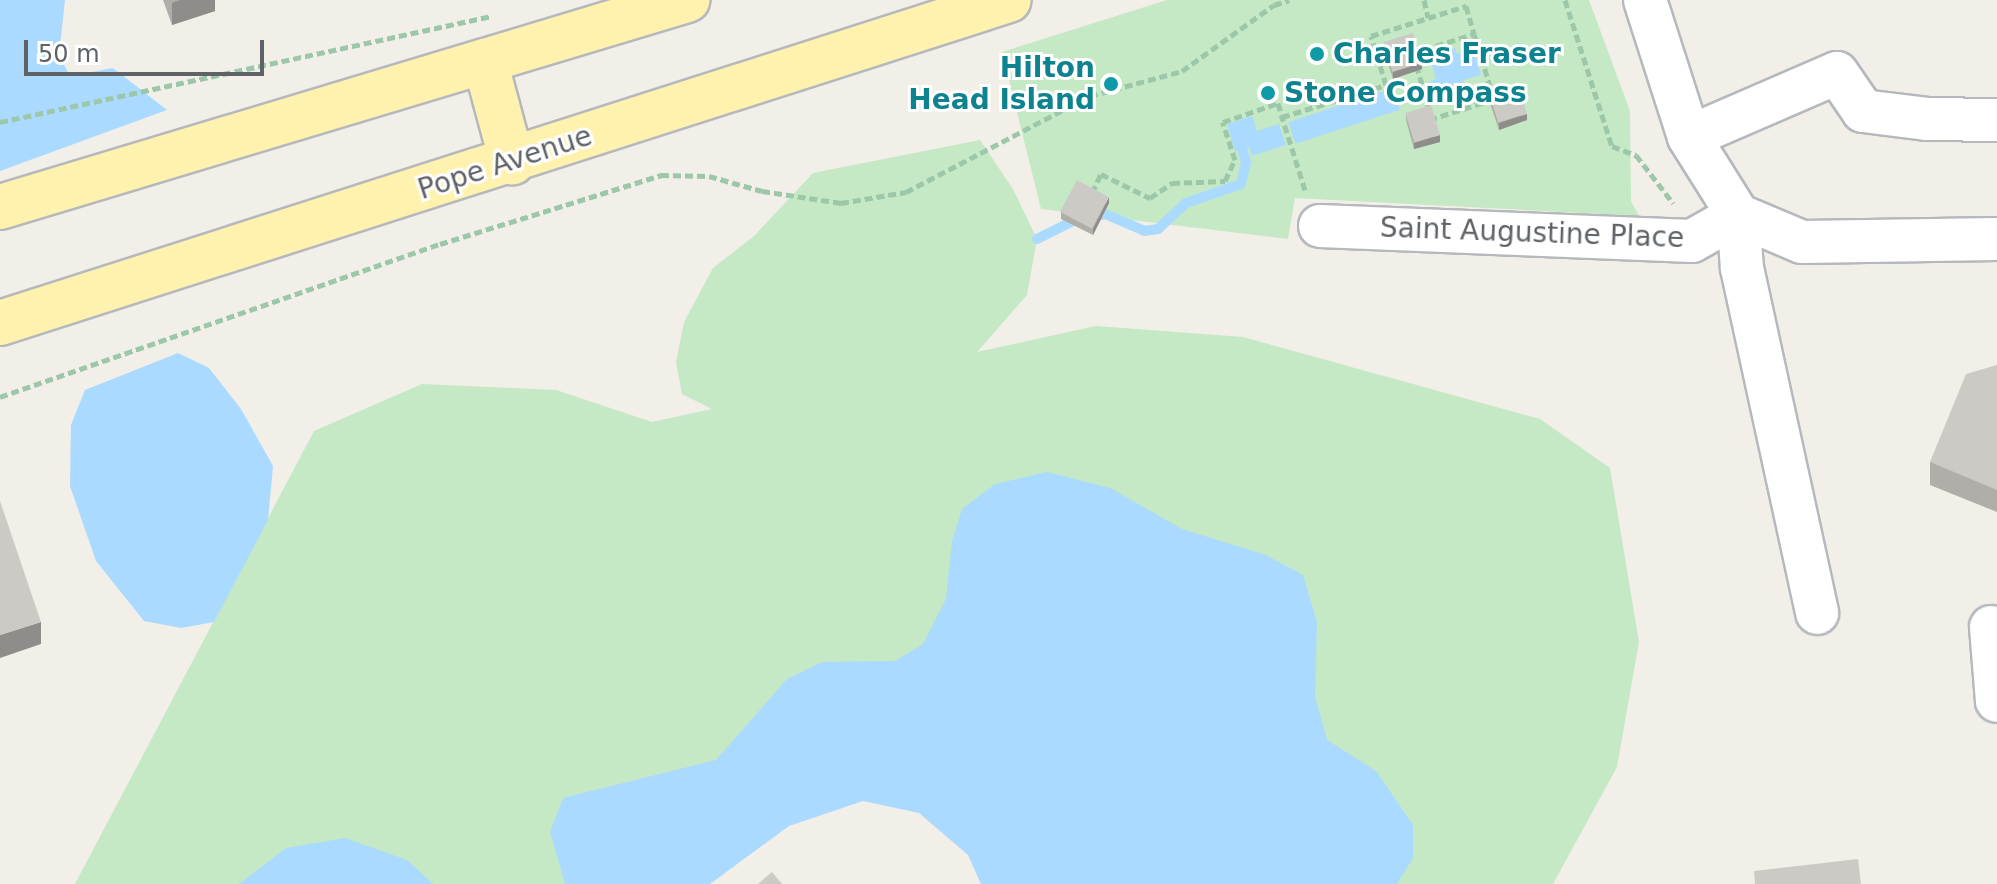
<!DOCTYPE html>
<html>
<head>
<meta charset="utf-8">
<style>
  body { margin:0 }
  #map { position:relative; width:1997px; height:884px; overflow:hidden; background:#f1efe8; font-family:"DejaVu Sans",sans-serif }
  div>[style] { position:absolute }
  .green>* { inset:0; background:#c5e8c5 }
  .water>* { inset:0; background:#aadaff; transform-origin:0 0 }
  .stream>* { height:10px; margin:-5px; padding:0 5px; transform-origin:5px; border-radius:5px; background:#aadaff }
  .path>* { height:5px; margin-top:-2.5px; transform-origin:0; background:repeating-linear-gradient(90deg,#9cc7a9 0 8px,transparent 0 12px) }
  .roads { filter:drop-shadow(2px 0 #b5b8bc) drop-shadow(-2px 0 #b5b8bc) drop-shadow(0 2px #b5b8bc) drop-shadow(0 -2px #b5b8bc) }
  .minor>* { height:42px; margin:-21px; padding:0 21px; transform-origin:21px; border-radius:21px; background:#fff }
  .major>* { height:44px; margin:-22px; padding:0 22px; transform-origin:22px; border-radius:22px; background:#fff2af }
  .wall>* { inset:0; background:#afaea9 }
  .shaded-wall>* { inset:0; background:#8f8d8a }
  .building>* { inset:0; background:#cccac5; transform-origin:0 0 }
  .dots>* { width:22px; height:22px; translate:-50% -50%; box-sizing:border-box; border:4px solid #fff; border-radius:50% }
  span { translate:-50% -50%; white-space:nowrap; text-align:center; line-height:1.15; -webkit-text-stroke:6px #fff; paint-order:stroke }
  .culture-label { font-size:28px; color:#0d838f; font-weight:700 }
  .left { translate:0 -50%; text-align:left }
  .right { translate:-100% -50%; text-align:right }
  .street-label { font-size:28px; color:#5f6368 }
  .scale { position:absolute; left:24px; top:40px; width:240px; height:36px; box-sizing:border-box; border:4px solid #5f6368; border-top:0; padding-left:10px; font-size:24px; line-height:28px; white-space:nowrap; color:#5f6368; -webkit-text-stroke:6px #fff; paint-order:stroke }
</style>
</head>
<body>
<div id="map">
  <div class="green">
    <i style="clip-path:polygon(1167px 0,1589px 0,1630px 111px,1631px 201px,1639px 216px,1295px 198px,1288px 239px,1041px 209px,1002px 52px)"></i>
    <i style="clip-path:polygon(980px 140px,1013px 189px,1037px 239px,1027px 295px,977px 352px,1096px 326px,1243px 337px,1540px 419px,1610px 468px,1639px 642px,1617px 767px,1553px 884px,1190px 884px,1070px 727px,622px 884px,75px 884px,314px 431px,422px 384px,556px 390px,652px 422px,712px 409px,682px 394px,676px 362px,684px 322px,713px 268px,754px 236px,813px 173px)"></i>
  </div>
  <div class="water">
    <i style="clip-path:polygon(0 0,65px 0,59px 55px,70px 76px,113px 68px,167px 110px,0 171px)"></i>
    <i style="clip-path:polygon(1455px 48px,1457px 54px,1473px 49px,1481px 75px,1463px 80px,1469px 99px,1453px 103px,1450px 93px,1434px 97px,1430px 81px,1436px 79px,1429px 56px)"></i>
    <i style="left:1393px;top:88px;width:23px;height:110px;rotate:72deg"></i>
    <i style="clip-path:polygon(1252px 116px,1257px 131px,1279px 124px,1286px 145px,1252px 156px,1249px 147px,1235px 151px,1227px 124px)"></i>
    <i style="clip-path:polygon(178px 353px,209px 368px,241px 409px,273px 466px,268px 520px,214px 622px,181px 628px,144px 621px,96px 561px,70px 486px,71px 425px,85px 390px)"></i>
    <i style="clip-path:polygon(1047px 472px,1110px 488px,1182px 529px,1266px 555px,1303px 575px,1317px 622px,1315px 696px,1327px 740px,1376px 771px,1413px 825px,1413px 858px,1397px 884px,981px 884px,968px 855px,919px 813px,863px 801px,789px 826px,710px 884px,565px 884px,550px 832px,563px 798px,716px 760px,787px 679px,822px 662px,895px 661px,923px 644px,946px 599px,952px 541px,962px 509px,995px 484px)"></i>
    <i style="clip-path:polygon(345px 838px,407px 860px,433px 884px,239px 884px,286px 848px)"></i>
  </div>
  <div class="stream">
    <i style="left:1037px;top:239px;width:42px;rotate:-26.6deg"></i>
    <i style="left:1075px;top:220px;width:31px;rotate:-11deg"></i>
    <i style="left:1105px;top:214px;width:43px;rotate:23deg"></i>
    <i style="left:1145px;top:231px;width:13px;rotate:-9deg"></i>
    <i style="left:1158px;top:229px;width:38px;rotate:-43deg"></i>
    <i style="left:1186px;top:203px;width:58px;rotate:-19.1deg"></i>
    <i style="left:1241px;top:184px;width:23px;rotate:-77deg"></i>
    <i style="left:1246px;top:162px;width:14px;rotate:-107deg"></i>
  </div>
  <div class="path">
    <i style="left:1424px;top:0;width:18px;rotate:77deg"></i>
    <i style="left:1565px;top:0;width:153px;rotate:72.2deg"></i>
    <i style="left:1612px;top:146px;width:26px;rotate:21deg"></i>
    <i style="left:1636px;top:155px;width:61px;rotate:52.4deg"></i>
    <i style="left:1474px;top:34px;width:68px;rotate:72.9deg"></i>
    <i style="left:1494px;top:99px;width:65px;rotate:162.1deg"></i>
    <i style="left:1432px;top:119px;width:69px;rotate:-106.1deg"></i>
    <i style="left:1413px;top:53px;width:64px;rotate:-17.3deg"></i>
    <i style="left:0;top:122px;width:503px;rotate:-12.16deg"></i>
    <i style="left:1305px;top:190px;width:77px;rotate:-107.5deg"></i>
    <i style="left:1282px;top:117px;width:109px;rotate:-17.1deg"></i>
    <i style="left:1386px;top:85px;width:51px;rotate:-107deg"></i>
    <i style="left:1371px;top:36px;width:100px;rotate:-17.5deg"></i>
    <i style="left:1466px;top:6px;width:29px;rotate:74deg"></i>
    <i style="left:1092px;top:193px;width:21px;rotate:-65deg"></i>
    <i style="left:1101px;top:174px;width:55px;rotate:26.1deg"></i>
    <i style="left:1150px;top:198px;width:27px;rotate:-34deg"></i>
    <i style="left:1172px;top:183px;width:53px;rotate:-2.2deg"></i>
    <i style="left:1225px;top:181px;width:23px;rotate:-65deg"></i>
    <i style="left:1235px;top:160px;width:40px;rotate:-108deg"></i>
    <i style="left:1223px;top:122px;width:58px;rotate:-19.1deg"></i>
    <i style="left:1278px;top:103px;width:15px;rotate:74deg"></i>
    <i style="left:0;top:397px;width:466px;rotate:-19.2deg"></i>
    <i style="left:440px;top:244px;width:232px;rotate:-17.3deg"></i>
    <i style="left:661px;top:175px;width:48px;rotate:1.2deg"></i>
    <i style="left:709px;top:176px;width:55px;rotate:15.8deg"></i>
    <i style="left:762px;top:191px;width:80px;rotate:8.6deg"></i>
    <i style="left:841px;top:203px;width:66px;rotate:-9.6deg"></i>
    <i style="left:906px;top:192px;width:208px;rotate:-27.6deg"></i>
    <i style="left:1090px;top:96px;width:95px;rotate:-15.2deg"></i>
    <i style="left:1182px;top:71px;width:113px;rotate:-35.7deg"></i>
    <i style="left:1274px;top:5px;width:16px;rotate:-18deg"></i>
  </div>
  <div class="roads">
    <div class="minor">
      <i style="left:1645px;top:0;width:144px;rotate:72.2deg"></i>
      <i style="left:1689px;top:137px;width:92px;rotate:57.9deg"></i>
      <i style="left:1738px;top:215px;width:69px;rotate:22.9deg"></i>
      <i style="left:1802px;top:242px;width:195px;rotate:-0.9deg"></i>
      <i style="left:1689px;top:137px;width:161px;rotate:-23.4deg"></i>
      <i style="left:1837px;top:73px;width:46px;rotate:55.6deg"></i>
      <i style="left:1863px;top:111px;width:64px;rotate:7.1deg"></i>
      <i style="left:1927px;top:119px;width:70px;rotate:0.8deg"></i>
      <i style="left:1738px;top:215px;width:53px;rotate:85.7deg"></i>
      <i style="left:1742px;top:268px;width:353px;rotate:77.7deg"></i>
      <i style="left:1320px;top:226px;width:372px;rotate:2.3deg"></i>
      <i style="left:1692px;top:241px;width:53px;rotate:-29.5deg"></i>
      <i style="left:1991px;top:627px;width:74px;rotate:85.4deg"></i>
    </div>
    <div class="major">
      <i style="left:485px;top:61px;width:105px;rotate:75deg"></i>
      <i style="left:0;top:207px;width:718px;rotate:-16.77deg"></i>
      <i style="left:0;top:323px;width:1059px;rotate:-17.75deg"></i>
    </div>
  </div>
  <div class="wall">
    <i style="clip-path:polygon(163px 0,215px 0,215px 11px,172px 25px)"></i>
    <i style="clip-path:polygon(1384px 44px,1422px 69px,1393px 79px,1384px 50px)"></i>
    <i style="clip-path:polygon(1489px 94px,1527px 120px,1499px 130px,1489px 100px)"></i>
    <i style="clip-path:polygon(1406px 114px,1440px 142px,1414px 149px,1406px 120px)"></i>
    <i style="clip-path:polygon(1109px 203px,1093px 235px,1061px 219px,1061px 212px)"></i>
    <i style="clip-path:polygon(1997px 365px,1997px 512px,1930px 485px,1930px 462px)"></i>
  </div>
  <div class="shaded-wall">
    <i style="clip-path:polygon(180px 0,215px 0,215px 11px,172px 25px,172px 3px)"></i>
    <i style="clip-path:polygon(1422px 63px,1422px 69px,1393px 79px,1393px 72px)"></i>
    <i style="clip-path:polygon(1527px 114px,1527px 120px,1499px 130px,1499px 123px)"></i>
    <i style="clip-path:polygon(1440px 135px,1440px 142px,1414px 149px,1414px 143px)"></i>
    <i style="clip-path:polygon(1109px 197px,1109px 203px,1093px 235px,1093px 229px)"></i>
    <i style="clip-path:polygon(41px 622px,41px 644px,0 658px,0 635px)"></i>
  </div>
  <div class="building">
    <i style="left:1413px;top:33px;width:31px;height:31px;rotate:73deg"></i>
    <i style="left:1518px;top:85px;width:30px;height:30px;rotate:73deg"></i>
    <i style="left:1431px;top:105px;width:31px;height:27px;rotate:73deg"></i>
    <i style="left:1077px;top:180px;width:36px;height:36px;rotate:28deg"></i>
    <i style="clip-path:polygon(1997px 365px,1997px 490px,1930px 462px,1966px 374px)"></i>
    <i style="clip-path:polygon(0 501px,41px 622px,0 635px)"></i>
    <i style="clip-path:polygon(1858px 859px,1861px 884px,1755px 884px,1754px 871px)"></i>
    <i style="clip-path:polygon(772px 872px,782px 884px,758px 884px)"></i>
  </div>
  <div class="dots">
    <i style="left:1317px;top:54px;background:#0f9aa8"></i>
    <i style="left:1111px;top:84px;background:#0f9aa8"></i>
    <i style="left:1268px;top:93px;background:#0f9aa8"></i>
  </div>
  <div class="culture-label">
    <span class="left" style="left:1333px;top:54px">Charles Fraser</span>
    <span class="right" style="left:1095px;top:84px">Hilton<br>Head Island</span>
    <span class="left" style="left:1284px;top:93px">Stone Compass</span>
  </div>
  <div class="street-label">
    <span style="left:505px;top:163px;rotate:-18deg">Pope Avenue</span>
    <span style="left:1532px;top:233px;rotate:2deg">Saint Augustine Place</span>
  </div>
  <div class="scale">50 m</div>
</div>
</body>
</html>
